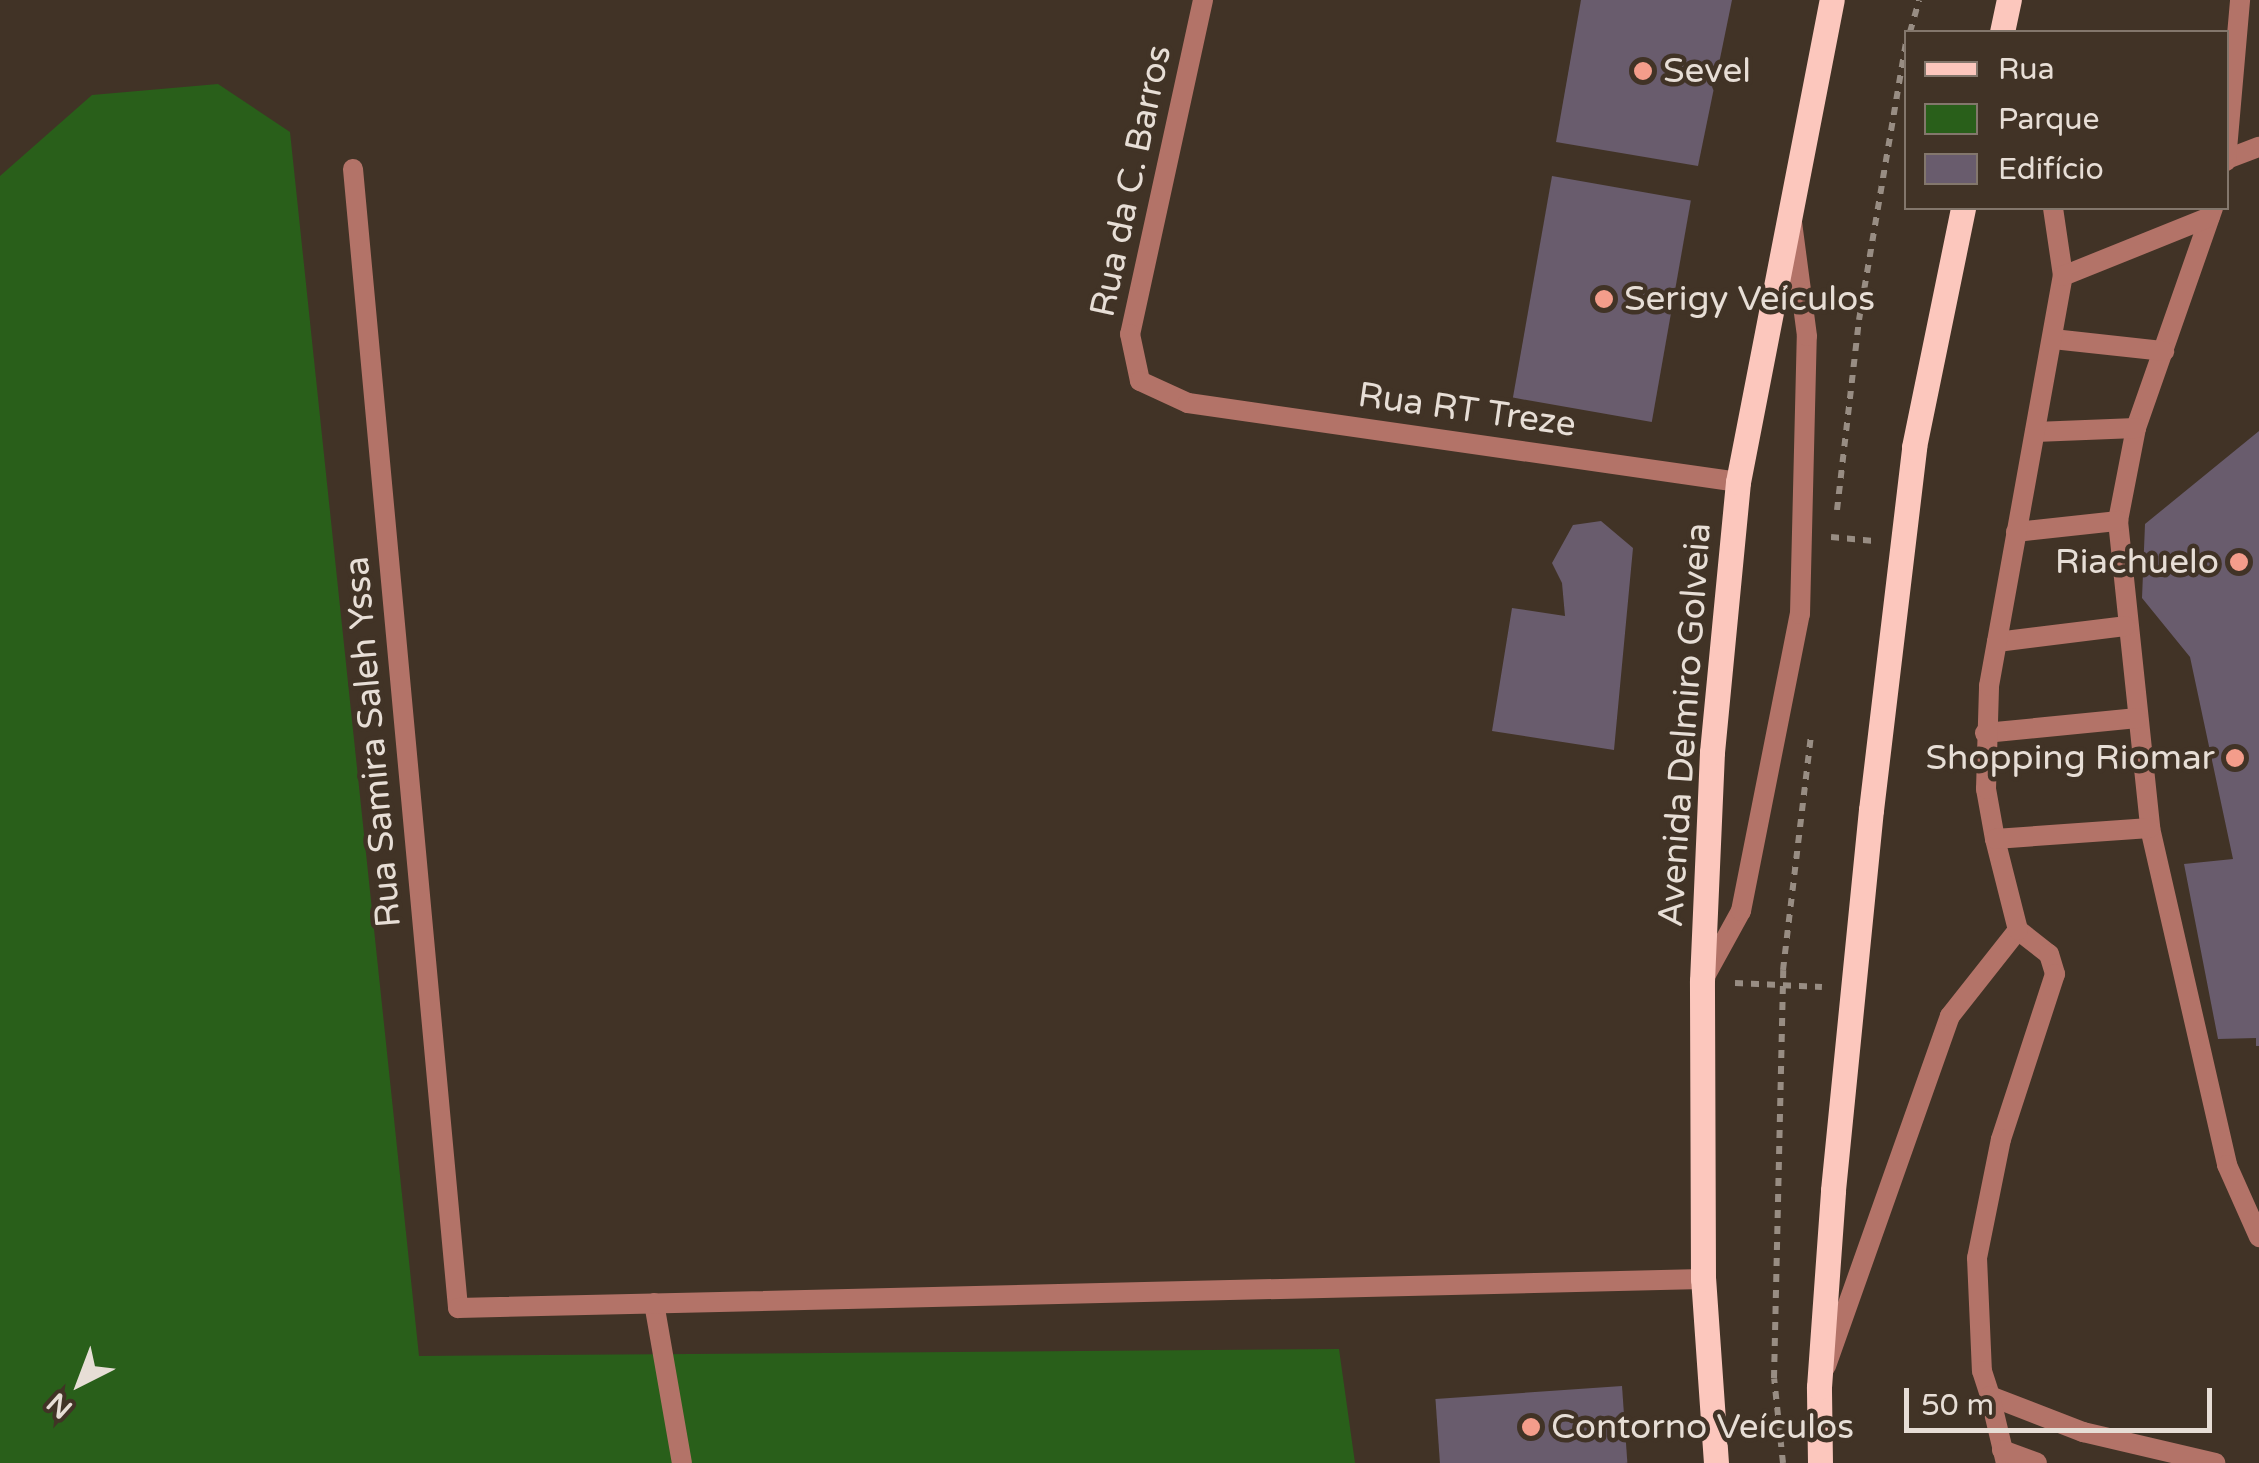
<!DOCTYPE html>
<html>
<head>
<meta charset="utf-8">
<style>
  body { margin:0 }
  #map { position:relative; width:2259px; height:1463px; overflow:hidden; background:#413326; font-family:"Varela Round",sans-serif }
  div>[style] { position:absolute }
  .green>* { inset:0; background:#295f1a }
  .building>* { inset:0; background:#695c6d; transform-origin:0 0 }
  .path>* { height:6px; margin-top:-3px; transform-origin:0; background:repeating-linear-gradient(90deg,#988d83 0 8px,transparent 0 16px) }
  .service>* { height:20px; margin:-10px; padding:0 10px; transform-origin:10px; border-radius:10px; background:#b37368 }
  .minor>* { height:20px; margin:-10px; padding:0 10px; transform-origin:10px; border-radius:10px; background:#b37368 }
  .primary>* { height:25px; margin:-12.5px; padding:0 12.5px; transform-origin:12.5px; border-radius:12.5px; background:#fcc7bd }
  .dots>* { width:28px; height:28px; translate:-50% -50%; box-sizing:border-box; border:5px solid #413326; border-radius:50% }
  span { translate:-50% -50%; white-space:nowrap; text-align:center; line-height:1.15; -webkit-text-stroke:9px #413326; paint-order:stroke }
  .poi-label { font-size:35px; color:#e7ded6 }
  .left { translate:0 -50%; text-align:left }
  .right { translate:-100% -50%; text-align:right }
  .street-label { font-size:35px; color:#e7ded6 }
  .legend { position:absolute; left:1904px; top:30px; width:325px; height:180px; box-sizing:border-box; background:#413326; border:2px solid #83776c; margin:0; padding:12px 18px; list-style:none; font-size:30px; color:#e7ded6 }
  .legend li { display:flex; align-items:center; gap:20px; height:50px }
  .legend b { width:50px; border:2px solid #83776c }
  .north { position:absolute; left:30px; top:1333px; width:100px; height:100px; -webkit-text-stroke:8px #413326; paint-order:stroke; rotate:222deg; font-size:28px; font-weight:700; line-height:40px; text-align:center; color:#e7ded6 }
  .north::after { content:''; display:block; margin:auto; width:35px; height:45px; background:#e7ded6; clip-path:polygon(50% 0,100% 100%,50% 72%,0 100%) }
  .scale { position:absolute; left:1904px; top:1388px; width:308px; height:45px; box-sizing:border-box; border:5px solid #e7ded6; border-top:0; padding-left:12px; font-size:30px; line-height:35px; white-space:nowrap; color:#e7ded6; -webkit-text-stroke:8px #413326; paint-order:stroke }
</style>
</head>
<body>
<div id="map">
  <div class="green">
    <i style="clip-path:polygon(218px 84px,290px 132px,419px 1356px,1339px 1349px,1355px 1463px,0 1463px,0 176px,92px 95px)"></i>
  </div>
  <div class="building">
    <i style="clip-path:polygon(1581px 0,1732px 0,1698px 166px,1556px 142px)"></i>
    <i style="left:1552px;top:176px;width:141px;height:225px;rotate:10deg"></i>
    <i style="clip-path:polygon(2259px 431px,2259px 1046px,2256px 1046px,2256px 1038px,2218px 1039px,2184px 864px,2233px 859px,2190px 657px,2142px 598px,2145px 524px)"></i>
    <i style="clip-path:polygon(1601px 521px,1633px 548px,1614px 750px,1492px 731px,1512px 608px,1565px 616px,1562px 583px,1552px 563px,1573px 525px)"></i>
    <i style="left:1622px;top:1386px;width:77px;height:187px;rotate:86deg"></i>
  </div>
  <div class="path">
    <i style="left:1910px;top:32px;width:33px;rotate:-74deg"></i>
    <i style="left:1837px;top:510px;width:191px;rotate:-83.4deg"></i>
    <i style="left:1859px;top:320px;width:281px;rotate:-80.4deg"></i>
    <i style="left:1831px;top:537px;width:43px;rotate:5.3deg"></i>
    <i style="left:1735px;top:983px;width:87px;rotate:2.6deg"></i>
    <i style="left:1783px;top:1463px;width:85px;rotate:-96deg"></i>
    <i style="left:1774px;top:1378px;width:408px;rotate:-88.7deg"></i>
    <i style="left:1783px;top:970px;width:236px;rotate:-83.2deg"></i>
  </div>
  <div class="service">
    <i style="left:2227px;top:159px;width:34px;rotate:-21deg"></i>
    <i style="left:2226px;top:161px;width:162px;rotate:-85deg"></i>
    <i style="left:2053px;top:208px;width:69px;rotate:81.6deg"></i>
    <i style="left:2213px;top:208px;width:233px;rotate:109.3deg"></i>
    <i style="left:2136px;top:428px;width:95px;rotate:101deg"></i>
    <i style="left:2118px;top:521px;width:309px;rotate:84deg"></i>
    <i style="left:2150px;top:828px;width:346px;rotate:77.1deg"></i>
    <i style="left:2227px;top:1165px;width:79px;rotate:66deg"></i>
    <i style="left:2053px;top:339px;width:112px;rotate:6.2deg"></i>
    <i style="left:2035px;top:432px;width:101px;rotate:-2.3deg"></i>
    <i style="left:2016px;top:532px;width:103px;rotate:-6.2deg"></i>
    <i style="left:1997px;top:642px;width:129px;rotate:-7.1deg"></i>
    <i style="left:1985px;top:733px;width:153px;rotate:-5.6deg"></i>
    <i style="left:1995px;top:839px;width:51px;rotate:-100.2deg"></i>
    <i style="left:1986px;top:789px;width:103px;rotate:-88.3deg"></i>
    <i style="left:1989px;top:686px;width:417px;rotate:-79.8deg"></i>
    <i style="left:2063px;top:276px;width:158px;rotate:-21.9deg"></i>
    <i style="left:2018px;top:930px;width:39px;rotate:38deg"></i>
    <i style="left:2049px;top:954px;width:21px;rotate:73deg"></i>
    <i style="left:2055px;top:974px;width:174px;rotate:108.1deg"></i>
    <i style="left:2001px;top:1139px;width:121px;rotate:101.4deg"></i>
    <i style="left:1977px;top:1258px;width:113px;rotate:87.5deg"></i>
    <i style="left:1982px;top:1371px;width:26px;rotate:72deg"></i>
    <i style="left:1990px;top:1396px;width:100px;rotate:21.2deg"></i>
    <i style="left:2083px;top:1432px;width:136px;rotate:13.2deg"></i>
    <i style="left:1703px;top:980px;width:79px;rotate:-61.2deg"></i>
    <i style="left:1741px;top:911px;width:303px;rotate:-78.8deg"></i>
    <i style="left:1800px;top:614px;width:278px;rotate:-88.6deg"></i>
    <i style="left:1807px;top:336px;width:115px;rotate:-97.5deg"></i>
    <i style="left:654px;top:1303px;width:162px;rotate:80.1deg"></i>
    <i style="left:1826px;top:1366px;width:371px;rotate:-70.5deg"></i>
    <i style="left:1950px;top:1016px;width:110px;rotate:-51.7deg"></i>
    <i style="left:2018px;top:930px;width:94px;rotate:-104.2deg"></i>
    <i style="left:1995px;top:839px;width:155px;rotate:-4.1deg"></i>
    <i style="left:1990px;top:1396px;width:69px;rotate:76.6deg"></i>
    <i style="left:2002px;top:1450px;width:37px;rotate:20deg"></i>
  </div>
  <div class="minor">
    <i style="left:1203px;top:0;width:342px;rotate:102.3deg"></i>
    <i style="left:1130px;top:334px;width:48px;rotate:78deg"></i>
    <i style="left:1140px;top:381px;width:53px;rotate:24.6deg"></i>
    <i style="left:1188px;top:403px;width:556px;rotate:8.17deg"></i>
    <i style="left:353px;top:169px;width:1144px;rotate:84.73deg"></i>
    <i style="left:458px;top:1308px;width:1245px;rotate:-1.33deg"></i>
  </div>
  <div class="primary">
    <i style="left:2002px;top:32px;width:33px;rotate:-78deg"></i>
    <i style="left:1716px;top:1463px;width:184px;rotate:-94deg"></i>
    <i style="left:1703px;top:1279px;width:298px;rotate:-90.2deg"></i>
    <i style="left:1702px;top:981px;width:229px;rotate:-87.5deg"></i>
    <i style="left:1712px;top:752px;width:271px;rotate:-84.5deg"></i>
    <i style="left:1738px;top:482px;width:491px;rotate:-79deg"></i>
    <i style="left:1820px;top:1463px;width:76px;rotate:-90.8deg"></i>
    <i style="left:1819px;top:1387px;width:197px;rotate:-85.9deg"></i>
    <i style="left:1833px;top:1190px;width:382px;rotate:-84.3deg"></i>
    <i style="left:1871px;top:810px;width:366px;rotate:-83.2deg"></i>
    <i style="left:1914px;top:447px;width:244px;rotate:-78.4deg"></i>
  </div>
  <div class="dots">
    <i style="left:1643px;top:71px;background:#f49d8b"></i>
    <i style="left:1604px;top:299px;background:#f49d8b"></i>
    <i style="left:2239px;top:562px;background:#f49d8b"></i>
    <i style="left:2235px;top:758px;background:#f49d8b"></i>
    <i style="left:1531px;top:1427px;background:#f49d8b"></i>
  </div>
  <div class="poi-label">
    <span class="left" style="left:1663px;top:71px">Sevel</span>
    <span class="left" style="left:1624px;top:299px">Serigy Veículos</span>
    <span class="right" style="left:2219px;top:562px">Riachuelo</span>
    <span class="right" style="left:2215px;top:758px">Shopping Riomar</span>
    <span class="left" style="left:1551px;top:1427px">Contorno Veículos</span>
  </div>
  <div class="street-label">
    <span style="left:1131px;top:181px;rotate:-78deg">Rua da C. Barros</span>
    <span style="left:1467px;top:410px;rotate:8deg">Rua RT Treze</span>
    <span style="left:1685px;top:725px;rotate:-86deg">Avenida Delmiro Golveia</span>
    <span style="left:373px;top:742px;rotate:-95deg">Rua Samira Saleh Yssa</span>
  </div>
  <ul class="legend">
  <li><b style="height:12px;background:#fcc7bd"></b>Rua</li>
  <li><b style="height:28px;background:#295f1a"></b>Parque</li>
  <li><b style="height:28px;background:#695c6d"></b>Edifício</li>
  </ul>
  <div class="north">N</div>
  <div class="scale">50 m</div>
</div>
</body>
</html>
